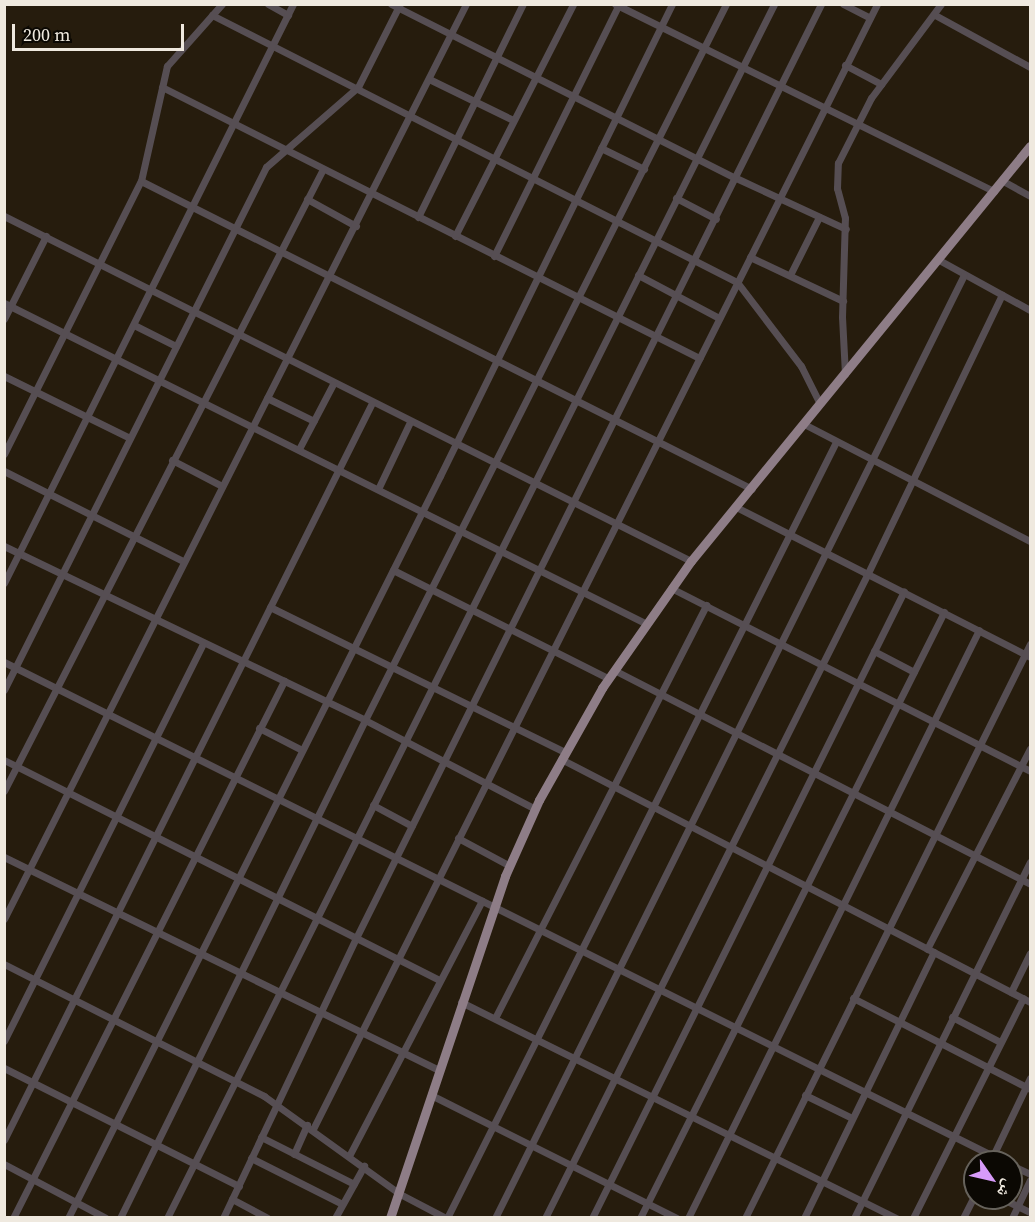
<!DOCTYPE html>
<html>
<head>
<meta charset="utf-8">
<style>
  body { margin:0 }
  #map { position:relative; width:1035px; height:1222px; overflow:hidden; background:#261c0d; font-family:"Source Serif 4","Noto Naskh Arabic",serif }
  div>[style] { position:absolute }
  .minor>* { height:7px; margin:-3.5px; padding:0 3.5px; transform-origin:3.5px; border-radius:3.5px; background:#564e53 }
  .major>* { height:9px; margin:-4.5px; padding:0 4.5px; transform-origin:4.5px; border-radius:4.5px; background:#8e7d87 }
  span { translate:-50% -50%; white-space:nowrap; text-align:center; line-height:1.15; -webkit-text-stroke:4.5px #0b0803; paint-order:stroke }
  .frame { position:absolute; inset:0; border:6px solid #efe9df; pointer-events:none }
  .north { position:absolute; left:963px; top:1150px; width:60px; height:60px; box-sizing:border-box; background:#0b0803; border:2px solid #66625b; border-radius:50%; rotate:124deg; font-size:16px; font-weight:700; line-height:24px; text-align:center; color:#efe9df }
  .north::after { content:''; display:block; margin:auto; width:21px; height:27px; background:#d79bf9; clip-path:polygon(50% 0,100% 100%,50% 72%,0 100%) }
  .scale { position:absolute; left:12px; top:24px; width:172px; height:27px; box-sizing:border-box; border:3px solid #efe9df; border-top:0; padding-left:8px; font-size:18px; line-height:21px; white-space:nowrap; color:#efe9df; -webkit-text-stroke:4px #0b0803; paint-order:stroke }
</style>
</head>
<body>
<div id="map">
  <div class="minor">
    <i style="left:268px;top:4px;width:23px;rotate:29deg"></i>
    <i style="left:391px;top:4px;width:386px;rotate:26.8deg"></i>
    <i style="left:736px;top:178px;width:121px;rotate:24.9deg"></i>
    <i style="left:615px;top:4px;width:423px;rotate:26.3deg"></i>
    <i style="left:843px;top:4px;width:30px;rotate:27deg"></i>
    <i style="left:212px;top:15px;width:589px;rotate:26.96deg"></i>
    <i style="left:737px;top:282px;width:106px;rotate:52.7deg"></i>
    <i style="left:801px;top:366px;width:42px;rotate:63.4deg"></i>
    <i style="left:935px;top:15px;width:108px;rotate:28.7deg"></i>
    <i style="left:845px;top:65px;width:41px;rotate:27.8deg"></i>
    <i style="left:429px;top:79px;width:93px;rotate:26deg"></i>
    <i style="left:162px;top:87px;width:602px;rotate:26.78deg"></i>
    <i style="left:601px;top:148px;width:48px;rotate:26deg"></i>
    <i style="left:141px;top:181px;width:684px;rotate:26.75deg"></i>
    <i style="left:1003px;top:181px;width:31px;rotate:29deg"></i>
    <i style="left:676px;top:198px;width:45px;rotate:27.7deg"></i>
    <i style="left:307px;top:199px;width:56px;rotate:28.9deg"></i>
    <i style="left:4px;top:216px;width:769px;rotate:26.67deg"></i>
    <i style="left:418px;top:217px;width:237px;rotate:-63.8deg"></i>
    <i style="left:455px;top:236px;width:260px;rotate:-63deg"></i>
    <i style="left:494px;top:256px;width:281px;rotate:-63.6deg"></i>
    <i style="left:750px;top:257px;width:103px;rotate:25.3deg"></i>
    <i style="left:939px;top:260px;width:104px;rotate:28.8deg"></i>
    <i style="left:638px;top:275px;width:92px;rotate:28deg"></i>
    <i style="left:790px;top:275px;width:65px;rotate:-63.4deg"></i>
    <i style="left:4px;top:303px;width:716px;rotate:26.53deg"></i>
    <i style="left:4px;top:319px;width:93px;rotate:-63.2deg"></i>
    <i style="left:134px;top:325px;width:47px;rotate:26.6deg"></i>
    <i style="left:845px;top:374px;width:57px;rotate:-93deg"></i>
    <i style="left:842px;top:317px;width:99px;rotate:-88.3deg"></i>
    <i style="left:845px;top:218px;width:31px;rotate:-105deg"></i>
    <i style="left:837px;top:188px;width:25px;rotate:-88deg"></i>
    <i style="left:838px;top:163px;width:73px;rotate:-63.1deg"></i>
    <i style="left:871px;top:98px;width:117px;rotate:-53.3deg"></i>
    <i style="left:4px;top:376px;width:140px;rotate:26.2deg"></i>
    <i style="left:267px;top:398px;width:52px;rotate:26.1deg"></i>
    <i style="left:804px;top:424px;width:254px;rotate:27.4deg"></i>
    <i style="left:299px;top:449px;width:73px;rotate:-62.4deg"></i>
    <i style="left:4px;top:454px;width:305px;rotate:-63.4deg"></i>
    <i style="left:141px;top:181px;width:118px;rotate:-77.3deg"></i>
    <i style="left:167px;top:66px;width:83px;rotate:-48.4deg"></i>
    <i style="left:172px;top:460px;width:56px;rotate:27.5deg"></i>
    <i style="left:4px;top:471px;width:200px;rotate:26.7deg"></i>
    <i style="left:379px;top:487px;width:72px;rotate:-64.5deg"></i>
    <i style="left:736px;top:507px;width:330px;rotate:27deg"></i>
    <i style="left:4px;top:546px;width:401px;rotate:25.7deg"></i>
    <i style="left:365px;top:720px;width:192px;rotate:27.6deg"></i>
    <i style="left:393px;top:570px;width:241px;rotate:26.7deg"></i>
    <i style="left:4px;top:583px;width:647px;rotate:-63.47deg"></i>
    <i style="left:671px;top:588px;width:403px;rotate:27deg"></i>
    <i style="left:270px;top:607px;width:329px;rotate:26.2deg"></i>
    <i style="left:874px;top:651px;width:45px;rotate:27.7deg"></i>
    <i style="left:4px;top:662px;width:1119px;rotate:26.54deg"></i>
    <i style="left:614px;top:670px;width:468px;rotate:27.2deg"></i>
    <i style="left:4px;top:690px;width:585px;rotate:-63.39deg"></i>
    <i style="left:266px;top:167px;width:122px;rotate:-41deg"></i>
    <i style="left:358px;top:87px;width:93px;rotate:-63.2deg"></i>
    <i style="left:259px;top:728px;width:48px;rotate:27.1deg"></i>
    <i style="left:561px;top:759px;width:528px;rotate:27.39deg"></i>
    <i style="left:4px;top:760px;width:488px;rotate:26.8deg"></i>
    <i style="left:4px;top:791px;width:699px;rotate:-62.85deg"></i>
    <i style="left:373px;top:805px;width:44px;rotate:28.3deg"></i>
    <i style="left:458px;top:838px;width:59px;rotate:28.3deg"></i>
    <i style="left:4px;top:857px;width:483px;rotate:26.1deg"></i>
    <i style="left:4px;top:919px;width:1025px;rotate:-63.21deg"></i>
    <i style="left:927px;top:949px;width:225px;rotate:-62.8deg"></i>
    <i style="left:4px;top:964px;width:292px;rotate:26.9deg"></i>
    <i style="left:264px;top:1096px;width:168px;rotate:35.8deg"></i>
    <i style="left:400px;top:1194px;width:52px;rotate:27.6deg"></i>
    <i style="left:1011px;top:992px;width:43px;rotate:-64deg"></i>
    <i style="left:853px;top:998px;width:199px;rotate:27.2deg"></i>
    <i style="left:461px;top:1002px;width:487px;rotate:26.4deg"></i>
    <i style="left:952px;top:1017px;width:54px;rotate:27.5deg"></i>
    <i style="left:495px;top:1018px;width:464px;rotate:-62.9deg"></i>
    <i style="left:4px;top:1041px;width:444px;rotate:-63.4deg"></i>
    <i style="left:4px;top:1068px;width:263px;rotate:26.7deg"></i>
    <i style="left:431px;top:1095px;width:275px;rotate:26.6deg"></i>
    <i style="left:805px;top:1095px;width:52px;rotate:26.1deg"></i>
    <i style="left:313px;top:1129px;width:1258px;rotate:-63.37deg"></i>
    <i style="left:261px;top:1137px;width:104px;rotate:26.8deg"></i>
    <i style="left:4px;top:1140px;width:824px;rotate:-63.47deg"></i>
    <i style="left:294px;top:1154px;width:32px;rotate:-66deg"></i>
    <i style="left:349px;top:1156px;width:288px;rotate:-62.5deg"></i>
    <i style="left:251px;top:1158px;width:102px;rotate:26.8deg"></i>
    <i style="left:990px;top:1162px;width:93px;rotate:-64.5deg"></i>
    <i style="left:4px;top:1164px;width:115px;rotate:27.9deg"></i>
    <i style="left:1011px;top:1165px;width:21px;rotate:25deg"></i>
    <i style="left:1001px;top:1198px;width:32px;rotate:26deg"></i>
    <i style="left:232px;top:1199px;width:40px;rotate:28deg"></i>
    <i style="left:13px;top:1218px;width:602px;rotate:-63.22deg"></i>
    <i style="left:68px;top:1218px;width:830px;rotate:-63.37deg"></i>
    <i style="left:440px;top:476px;width:526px;rotate:-63.82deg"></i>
    <i style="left:120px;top:1218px;width:555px;rotate:-63.8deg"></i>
    <i style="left:365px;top:720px;width:802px;rotate:-63.24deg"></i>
    <i style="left:167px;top:1218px;width:1357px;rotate:-63.43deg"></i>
    <i style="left:223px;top:1218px;width:310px;rotate:-64.6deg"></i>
    <i style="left:356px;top:938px;width:1043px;rotate:-63.53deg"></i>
    <i style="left:335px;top:1218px;width:60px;rotate:-60.9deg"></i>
    <i style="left:447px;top:1218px;width:868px;rotate:-63.38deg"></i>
    <i style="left:495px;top:1218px;width:1053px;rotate:-63.56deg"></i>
    <i style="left:545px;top:1218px;width:721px;rotate:-63.4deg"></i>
    <i style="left:868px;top:573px;width:309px;rotate:-64.3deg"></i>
    <i style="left:592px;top:1218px;width:700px;rotate:-63.54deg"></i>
    <i style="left:640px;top:1218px;width:678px;rotate:-63.36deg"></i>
    <i style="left:688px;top:1218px;width:656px;rotate:-63.67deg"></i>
    <i style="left:745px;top:1218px;width:641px;rotate:-63.59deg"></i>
    <i style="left:804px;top:1218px;width:296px;rotate:-64deg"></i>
    <i style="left:854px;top:1218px;width:397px;rotate:-63.7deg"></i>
    <i style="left:913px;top:1218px;width:246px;rotate:-63.4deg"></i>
    <i style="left:963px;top:1218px;width:27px;rotate:-63deg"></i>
    <i style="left:1012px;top:1218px;width:42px;rotate:-64.7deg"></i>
  </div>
  <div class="major">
    <i style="left:390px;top:1218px;width:361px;rotate:-71.4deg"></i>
    <i style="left:505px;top:876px;width:83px;rotate:-65.9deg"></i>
    <i style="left:539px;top:800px;width:129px;rotate:-60.6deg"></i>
    <i style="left:602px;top:688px;width:155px;rotate:-55deg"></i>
    <i style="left:691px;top:561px;width:536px;rotate:-50.76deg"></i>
  </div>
  <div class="frame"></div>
  <div class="north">ش</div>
  <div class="scale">200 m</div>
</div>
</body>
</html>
